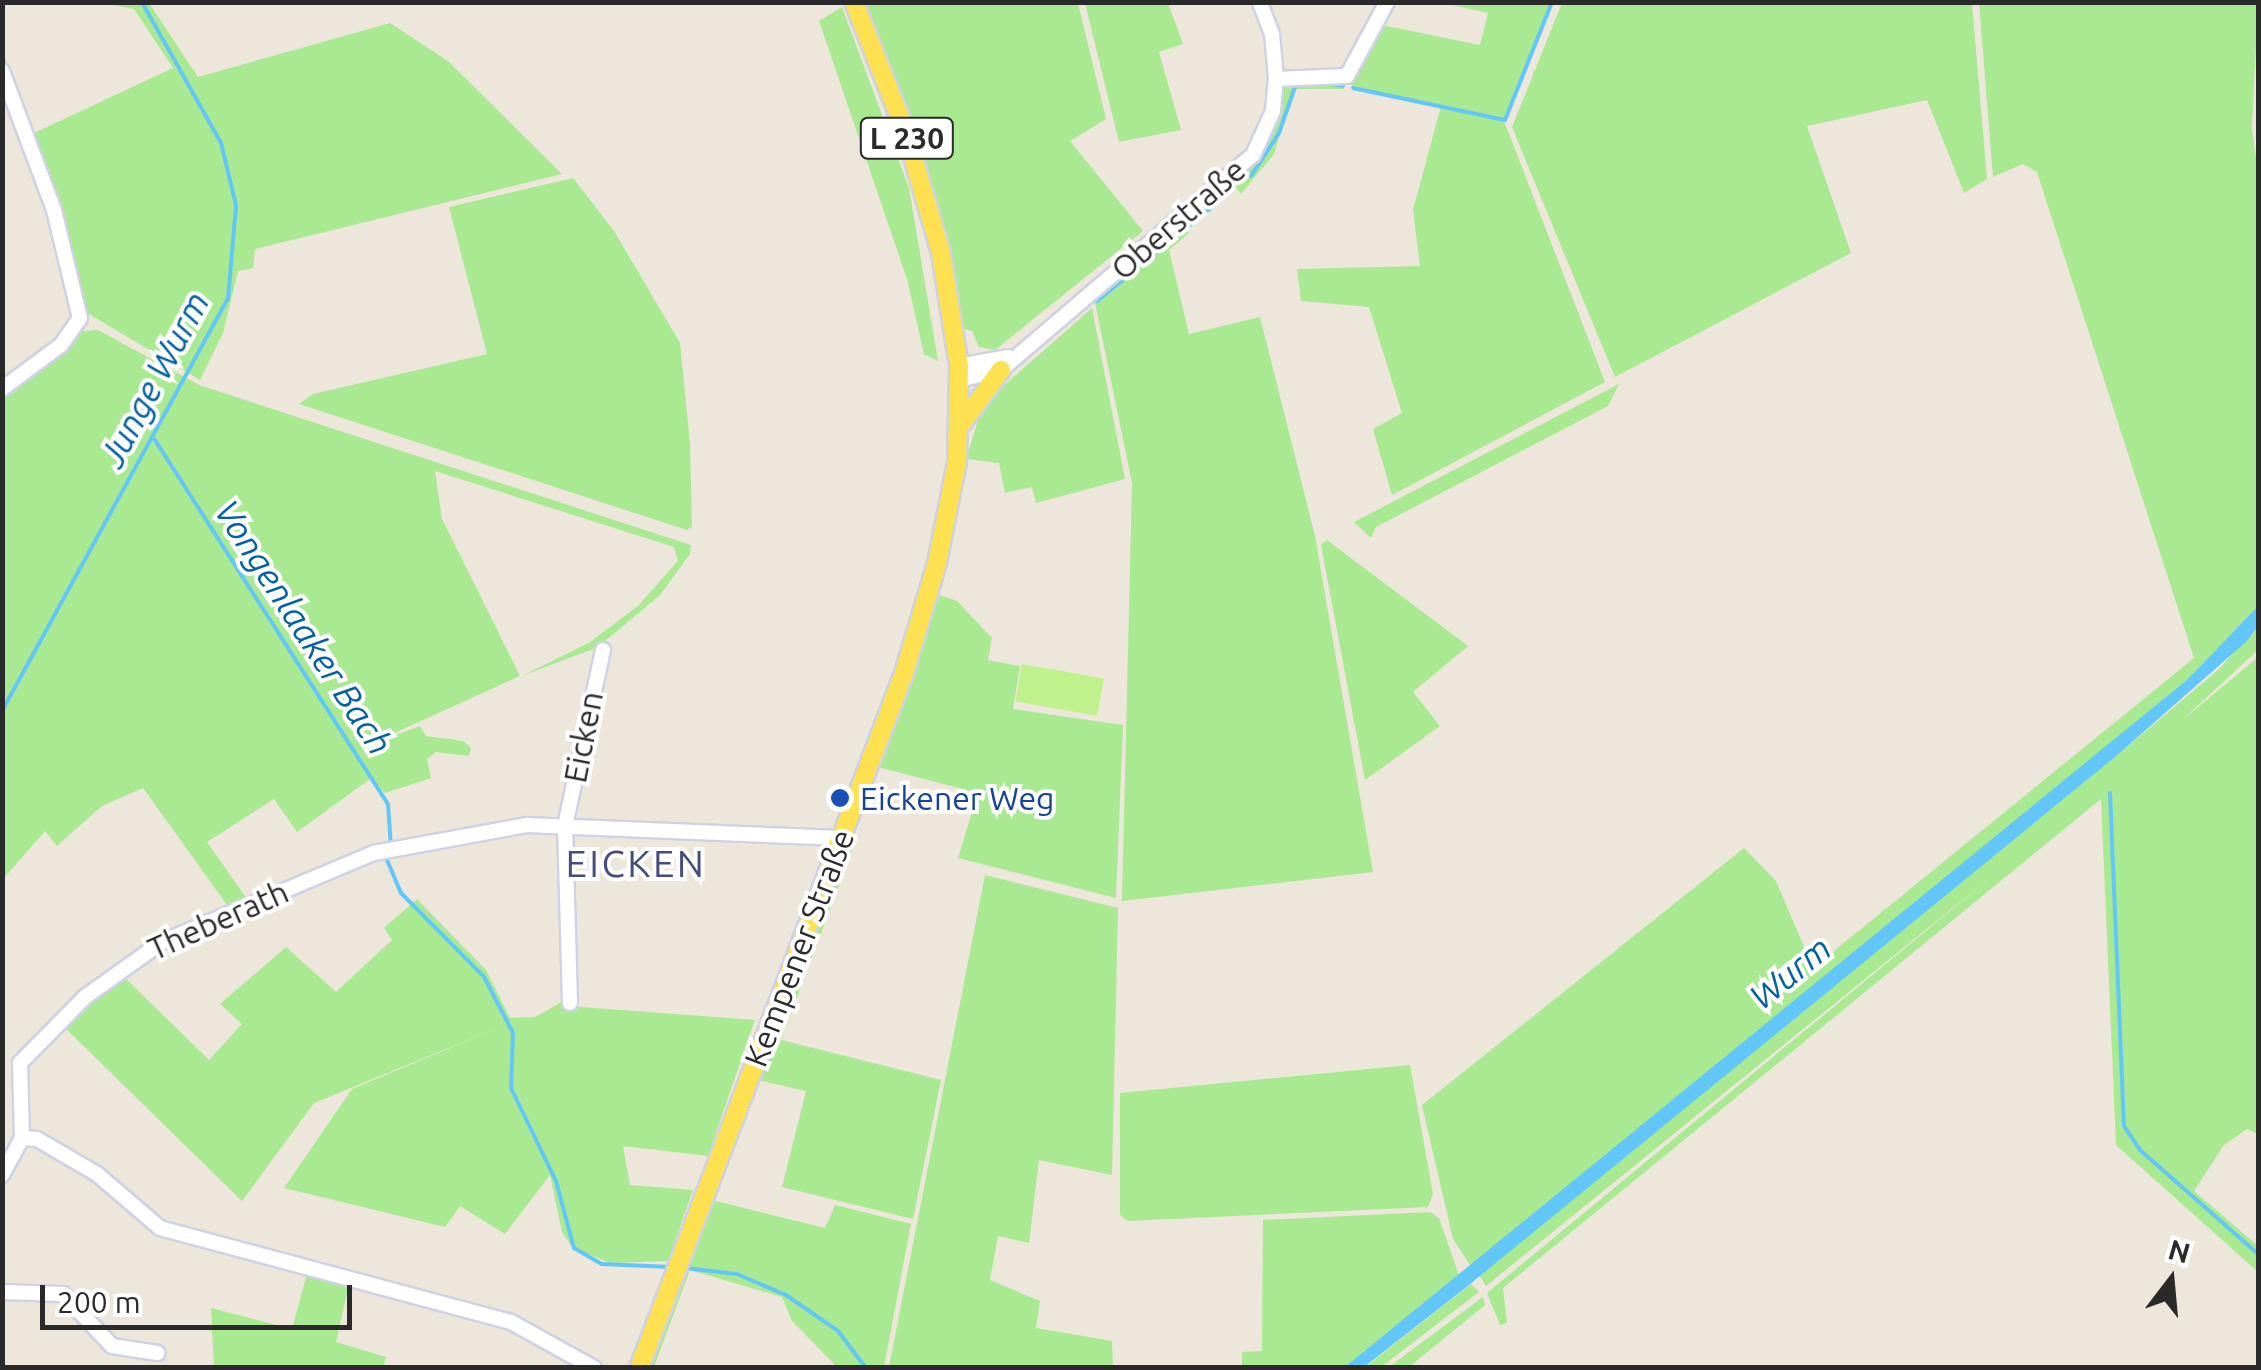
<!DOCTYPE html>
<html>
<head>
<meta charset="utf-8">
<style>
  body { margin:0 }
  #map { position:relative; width:2261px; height:1370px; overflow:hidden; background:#ede6da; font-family:Ubuntu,sans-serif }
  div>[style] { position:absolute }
  .green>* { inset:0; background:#a9e991 }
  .pitch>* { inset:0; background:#bff18c; transform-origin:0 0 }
  .water>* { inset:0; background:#63c6f9 }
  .stream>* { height:4px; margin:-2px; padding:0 2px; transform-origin:2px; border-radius:2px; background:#63c6f9 }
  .roads { filter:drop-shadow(2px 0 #cfd2e4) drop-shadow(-2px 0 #cfd2e4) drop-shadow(0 2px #cfd2e4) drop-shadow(0 -2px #cfd2e4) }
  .minor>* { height:14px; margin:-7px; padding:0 7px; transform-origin:7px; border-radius:7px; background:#fff }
  .major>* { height:18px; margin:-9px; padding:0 9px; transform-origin:9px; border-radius:9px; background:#fde150 }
  .dots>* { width:28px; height:28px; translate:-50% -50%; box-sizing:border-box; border:5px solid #fff; border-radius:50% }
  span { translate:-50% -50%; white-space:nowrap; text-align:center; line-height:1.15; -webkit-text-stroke:8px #fff; paint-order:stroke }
  .shield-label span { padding:2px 8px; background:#fff; border:2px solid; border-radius:8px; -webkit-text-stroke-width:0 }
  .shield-label { font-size:30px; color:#2a2a2a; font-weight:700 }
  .street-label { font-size:32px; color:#2a2a2a }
  .transit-label { font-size:32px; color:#164399 }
  .left { translate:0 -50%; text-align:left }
  .water-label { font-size:35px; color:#0261a6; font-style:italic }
  .quarter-label { font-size:38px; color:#464c7e; letter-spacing:2.5px }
  .frame { position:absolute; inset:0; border:5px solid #2a2a2a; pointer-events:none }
  .north { position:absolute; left:2121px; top:1230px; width:100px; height:100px; -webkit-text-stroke:8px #fff; paint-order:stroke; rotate:16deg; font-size:28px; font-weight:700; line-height:40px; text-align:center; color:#2a2a2a }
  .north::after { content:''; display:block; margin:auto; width:35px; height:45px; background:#2a2a2a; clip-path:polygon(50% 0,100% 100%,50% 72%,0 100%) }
  .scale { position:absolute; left:40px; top:1285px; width:312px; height:45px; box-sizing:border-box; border:5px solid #2a2a2a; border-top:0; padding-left:12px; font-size:30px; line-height:35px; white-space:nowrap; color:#2a2a2a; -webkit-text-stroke:8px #fff; paint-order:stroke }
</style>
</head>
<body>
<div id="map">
  <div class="green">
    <i style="clip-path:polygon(103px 3px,149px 3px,198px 77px,390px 23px,448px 61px,562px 174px,255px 249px,253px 268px,238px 271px,223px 333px,200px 380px,84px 311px,3px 60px,2px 50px,34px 133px,173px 68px,134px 9px)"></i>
    <i style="clip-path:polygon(860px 3px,1078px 3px,1106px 119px,1070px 141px,1143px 231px,995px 350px,979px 347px,972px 331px,962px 328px,945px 236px)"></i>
    <i style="clip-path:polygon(1085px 3px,1168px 3px,1183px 44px,1159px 52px,1181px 130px,1119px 142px)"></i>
    <i style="clip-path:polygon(1443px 3px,1554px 3px,1504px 121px,1605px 382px,1392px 495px,1373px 429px,1402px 413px,1369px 307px,1301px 301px,1297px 269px,1420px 266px,1413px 210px,1441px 106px,1353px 90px,1352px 84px,1382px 25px,1480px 45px,1488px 13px)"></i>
    <i style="clip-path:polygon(1562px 3px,1972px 3px,1987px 179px,1964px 193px,1927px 100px,1807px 126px,1851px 253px,1615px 377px,1512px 127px)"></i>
    <i style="clip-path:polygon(1979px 3px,2258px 3px,2252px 128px,2258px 174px,2258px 606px,2188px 679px,1472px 1268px,1453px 1239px,1422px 1105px,1744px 848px,1776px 881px,1813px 968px,2194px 658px,2037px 172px,2023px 164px,1993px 177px)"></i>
    <i style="clip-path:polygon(842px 7px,909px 188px,938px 361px,924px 354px,907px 279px,819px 21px)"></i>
    <i style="clip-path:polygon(1285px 82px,1343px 83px,1344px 89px,1293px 89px,1274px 154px,1241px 194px,1235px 186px,1270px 139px)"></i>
    <i style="clip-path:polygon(573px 178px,614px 231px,680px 343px,690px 444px,692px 526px,687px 530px,299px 404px,313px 394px,487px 354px,449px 207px)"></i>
    <i style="clip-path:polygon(1184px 226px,1189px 233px,1169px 250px,1189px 334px,1260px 317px,1315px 536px,1373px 872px,1122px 901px,1132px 483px,1094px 298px)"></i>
    <i style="clip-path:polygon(1092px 308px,1125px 479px,1036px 503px,1032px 487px,1005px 493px,999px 463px,966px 459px,979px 417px,994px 394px)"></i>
    <i style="clip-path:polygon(98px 330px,199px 385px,691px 545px,690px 554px,660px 595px,598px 647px,522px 676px,590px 642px,638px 606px,678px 561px,674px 547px,435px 471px,442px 519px,520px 676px,368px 745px,420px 726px,426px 736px,463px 741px,471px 748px,469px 756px,436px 752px,427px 759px,431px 778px,385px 793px,370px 779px,297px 832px,274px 799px,207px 842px,249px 902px,230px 909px,143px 788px,102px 806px,57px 846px,45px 831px,3px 879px,3px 399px,83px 331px)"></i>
    <i style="clip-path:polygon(1619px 384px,1608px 406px,1376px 527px,1371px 538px,1354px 522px)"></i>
    <i style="clip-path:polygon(1327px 540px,1468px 646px,1413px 692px,1440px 726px,1365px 780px,1321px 545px)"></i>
    <i style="clip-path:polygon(939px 595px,957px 601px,992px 638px,988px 660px,1020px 666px,1013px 709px,1123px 725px,1116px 898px,958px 858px,978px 793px,878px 767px)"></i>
    <i style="clip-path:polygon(2258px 626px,2258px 650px,2180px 722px,2258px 657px,2258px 1134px,2247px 1129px,2224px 1145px,2194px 1191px,2258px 1246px,2258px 1272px,2116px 1145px,2101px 799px,1503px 1288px,1507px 1323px,1500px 1325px,1487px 1293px,2002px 868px,1486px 1286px,1479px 1275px,1493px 1262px,2115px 757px,2219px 669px)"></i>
    <i style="clip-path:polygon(854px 845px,781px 1040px,941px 1080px,913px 1219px,782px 1187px,806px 1091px,757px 1080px,843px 855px)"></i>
    <i style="clip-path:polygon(985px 875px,1118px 908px,1112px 1175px,1039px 1160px,1029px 1243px,998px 1236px,990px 1280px,1040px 1301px,1036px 1328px,1112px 1341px,1113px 1367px,889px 1367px)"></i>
    <i style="clip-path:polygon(417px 899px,486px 970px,510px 1018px,535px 1017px,565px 1000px,568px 1006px,755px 1020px,708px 1156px,623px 1146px,630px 1185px,693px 1190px,668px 1261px,610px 1263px,572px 1247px,562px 1232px,550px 1175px,505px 1234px,460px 1206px,445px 1227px,284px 1188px,352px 1089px,505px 1025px,314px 1103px,242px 1201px,62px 1025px,120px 973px,209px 1060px,242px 1024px,220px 1004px,286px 947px,336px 992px,392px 940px,384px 928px)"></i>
    <i style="clip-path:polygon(1410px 1065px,1433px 1194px,1428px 1207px,1128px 1221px,1120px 1215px,1120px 1093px)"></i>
    <i style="clip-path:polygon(712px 1200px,825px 1228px,835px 1205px,911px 1224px,884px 1367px,837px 1367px,792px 1321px,782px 1297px,690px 1270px,654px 1367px,648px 1368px)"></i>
    <i style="clip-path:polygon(1430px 1212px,1439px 1218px,1461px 1281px,1345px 1367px,1242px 1367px,1242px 1352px,1262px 1351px,1263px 1220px)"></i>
    <i style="clip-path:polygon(308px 1270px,350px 1280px,336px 1342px,386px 1357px,383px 1367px,214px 1367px,211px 1308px,292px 1329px)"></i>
    <i style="clip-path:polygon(1471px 1284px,1479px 1292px,1381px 1367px,1364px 1368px)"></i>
    <i style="clip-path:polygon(1483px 1297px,1485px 1305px,1409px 1367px,1389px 1367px)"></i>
  </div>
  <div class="pitch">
    <i style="left:1022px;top:664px;width:83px;height:38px;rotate:10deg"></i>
  </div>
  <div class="water">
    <i style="clip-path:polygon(2258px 606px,2258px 626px,2247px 641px,2115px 757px,1464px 1289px,1364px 1367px,1345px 1367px,2188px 679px)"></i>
  </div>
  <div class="stream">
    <i style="left:1325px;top:83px;width:18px;rotate:9deg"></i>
    <i style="left:1353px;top:88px;width:155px;rotate:11.9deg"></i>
    <i style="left:1505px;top:120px;width:127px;rotate:-68.3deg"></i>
    <i style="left:1251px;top:176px;width:51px;rotate:-56.9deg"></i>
    <i style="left:1279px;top:133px;width:52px;rotate:-70.9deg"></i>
    <i style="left:1097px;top:301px;width:150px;rotate:-39.3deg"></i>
    <i style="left:155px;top:440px;width:432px;rotate:57.4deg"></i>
    <i style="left:388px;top:804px;width:43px;rotate:86deg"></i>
    <i style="left:2px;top:711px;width:470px;rotate:-61.3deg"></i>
    <i style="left:228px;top:299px;width:94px;rotate:-85.1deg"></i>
    <i style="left:236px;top:205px;width:64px;rotate:-103.6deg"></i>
    <i style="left:221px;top:143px;width:162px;rotate:-119.3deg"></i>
    <i style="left:2110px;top:793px;width:333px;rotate:87.6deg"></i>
    <i style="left:2124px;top:1126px;width:29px;rotate:56deg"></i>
    <i style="left:2140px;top:1150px;width:157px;rotate:41.4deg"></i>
    <i style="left:387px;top:860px;width:36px;rotate:67deg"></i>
    <i style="left:401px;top:893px;width:118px;rotate:45.3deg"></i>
    <i style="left:484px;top:977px;width:63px;rotate:62.6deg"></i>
    <i style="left:513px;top:1033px;width:55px;rotate:92.1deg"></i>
    <i style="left:511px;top:1088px;width:103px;rotate:64.2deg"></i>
    <i style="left:556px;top:1181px;width:69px;rotate:75deg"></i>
    <i style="left:574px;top:1248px;width:32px;rotate:30deg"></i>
    <i style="left:602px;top:1264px;width:69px;rotate:2.5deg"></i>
    <i style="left:685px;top:1268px;width:52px;rotate:6.6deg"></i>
    <i style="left:737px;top:1274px;width:53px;rotate:23.2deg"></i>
    <i style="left:786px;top:1295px;width:63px;rotate:34.7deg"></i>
    <i style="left:838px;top:1331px;width:46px;rotate:52.9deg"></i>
  </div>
  <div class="roads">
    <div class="minor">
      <i style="left:2px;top:71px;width:148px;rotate:69.5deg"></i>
      <i style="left:54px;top:210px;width:111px;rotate:76.5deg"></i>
      <i style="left:80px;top:318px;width:33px;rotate:125deg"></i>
      <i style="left:61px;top:345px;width:74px;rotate:143.3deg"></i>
      <i style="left:1276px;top:79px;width:71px;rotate:-2.4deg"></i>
      <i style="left:1347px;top:76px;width:84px;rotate:-61.6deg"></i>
      <i style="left:959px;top:366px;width:50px;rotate:-10.4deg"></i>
      <i style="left:959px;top:380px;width:43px;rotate:-13.4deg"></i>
      <i style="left:1001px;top:370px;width:331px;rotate:-40.5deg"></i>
      <i style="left:1253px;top:155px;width:48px;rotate:-65.6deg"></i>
      <i style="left:1273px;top:111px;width:32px;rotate:-85deg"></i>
      <i style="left:1276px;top:79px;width:45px;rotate:-95.1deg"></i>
      <i style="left:1272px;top:34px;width:34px;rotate:-111deg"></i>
      <i style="left:570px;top:1003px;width:177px;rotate:-91.6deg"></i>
      <i style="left:565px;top:826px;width:180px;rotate:-77.8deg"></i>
      <i style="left:22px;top:1138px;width:15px;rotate:4deg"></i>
      <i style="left:37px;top:1139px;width:69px;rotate:30.3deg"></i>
      <i style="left:97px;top:1174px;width:83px;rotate:40.6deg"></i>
      <i style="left:160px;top:1228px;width:363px;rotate:15deg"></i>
      <i style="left:511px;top:1322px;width:95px;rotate:29deg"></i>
      <i style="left:2px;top:1175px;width:42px;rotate:-61.6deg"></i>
      <i style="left:22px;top:1138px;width:75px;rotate:-91.5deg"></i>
      <i style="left:20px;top:1063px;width:93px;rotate:-45.4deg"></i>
      <i style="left:85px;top:997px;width:95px;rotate:-35.5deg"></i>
      <i style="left:162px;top:942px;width:230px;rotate:-22.8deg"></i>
      <i style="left:374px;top:853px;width:156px;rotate:-10.4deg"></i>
      <i style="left:527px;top:825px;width:313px;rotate:2.4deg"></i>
      <i style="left:2px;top:1292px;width:61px;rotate:1.9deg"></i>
      <i style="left:63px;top:1294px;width:71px;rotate:46.7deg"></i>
      <i style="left:112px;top:1346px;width:46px;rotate:8.8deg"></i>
    </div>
    <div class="major">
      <i style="left:962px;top:423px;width:66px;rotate:-53.7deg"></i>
      <i style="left:639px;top:1368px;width:744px;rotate:-69.13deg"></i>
      <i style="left:904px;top:673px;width:115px;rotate:-73.3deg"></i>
      <i style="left:937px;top:563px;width:103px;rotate:-78.8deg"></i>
      <i style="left:957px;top:462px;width:96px;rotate:-88.8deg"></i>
      <i style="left:959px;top:366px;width:114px;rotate:-99.1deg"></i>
      <i style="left:941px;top:253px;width:125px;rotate:-106.3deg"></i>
      <i style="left:906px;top:133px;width:141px;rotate:-111.7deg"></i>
    </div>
  </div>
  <div class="dots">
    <i style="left:840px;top:798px;background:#1a4fb4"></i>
  </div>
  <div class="shield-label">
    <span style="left:907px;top:138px">L 230</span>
  </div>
  <div class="street-label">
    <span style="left:1178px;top:219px;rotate:-41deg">Oberstraße</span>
    <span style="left:583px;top:737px;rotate:-79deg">Eicken</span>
    <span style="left:218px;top:920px;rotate:-24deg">Theberath</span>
    <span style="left:799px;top:948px;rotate:-69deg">Kempener Straße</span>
  </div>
  <div class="transit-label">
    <span class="left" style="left:860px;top:798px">Eickener Weg</span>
  </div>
  <div class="water-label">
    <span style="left:154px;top:379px;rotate:-62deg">Junge Wurm</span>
    <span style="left:304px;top:627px;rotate:57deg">Vongenlaaker Bach</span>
    <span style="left:1790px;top:972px;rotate:-39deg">Wurm</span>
  </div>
  <div class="quarter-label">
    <span style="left:636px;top:864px">EICKEN</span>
  </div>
  <div class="frame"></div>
  <div class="north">N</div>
  <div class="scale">200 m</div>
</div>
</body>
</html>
